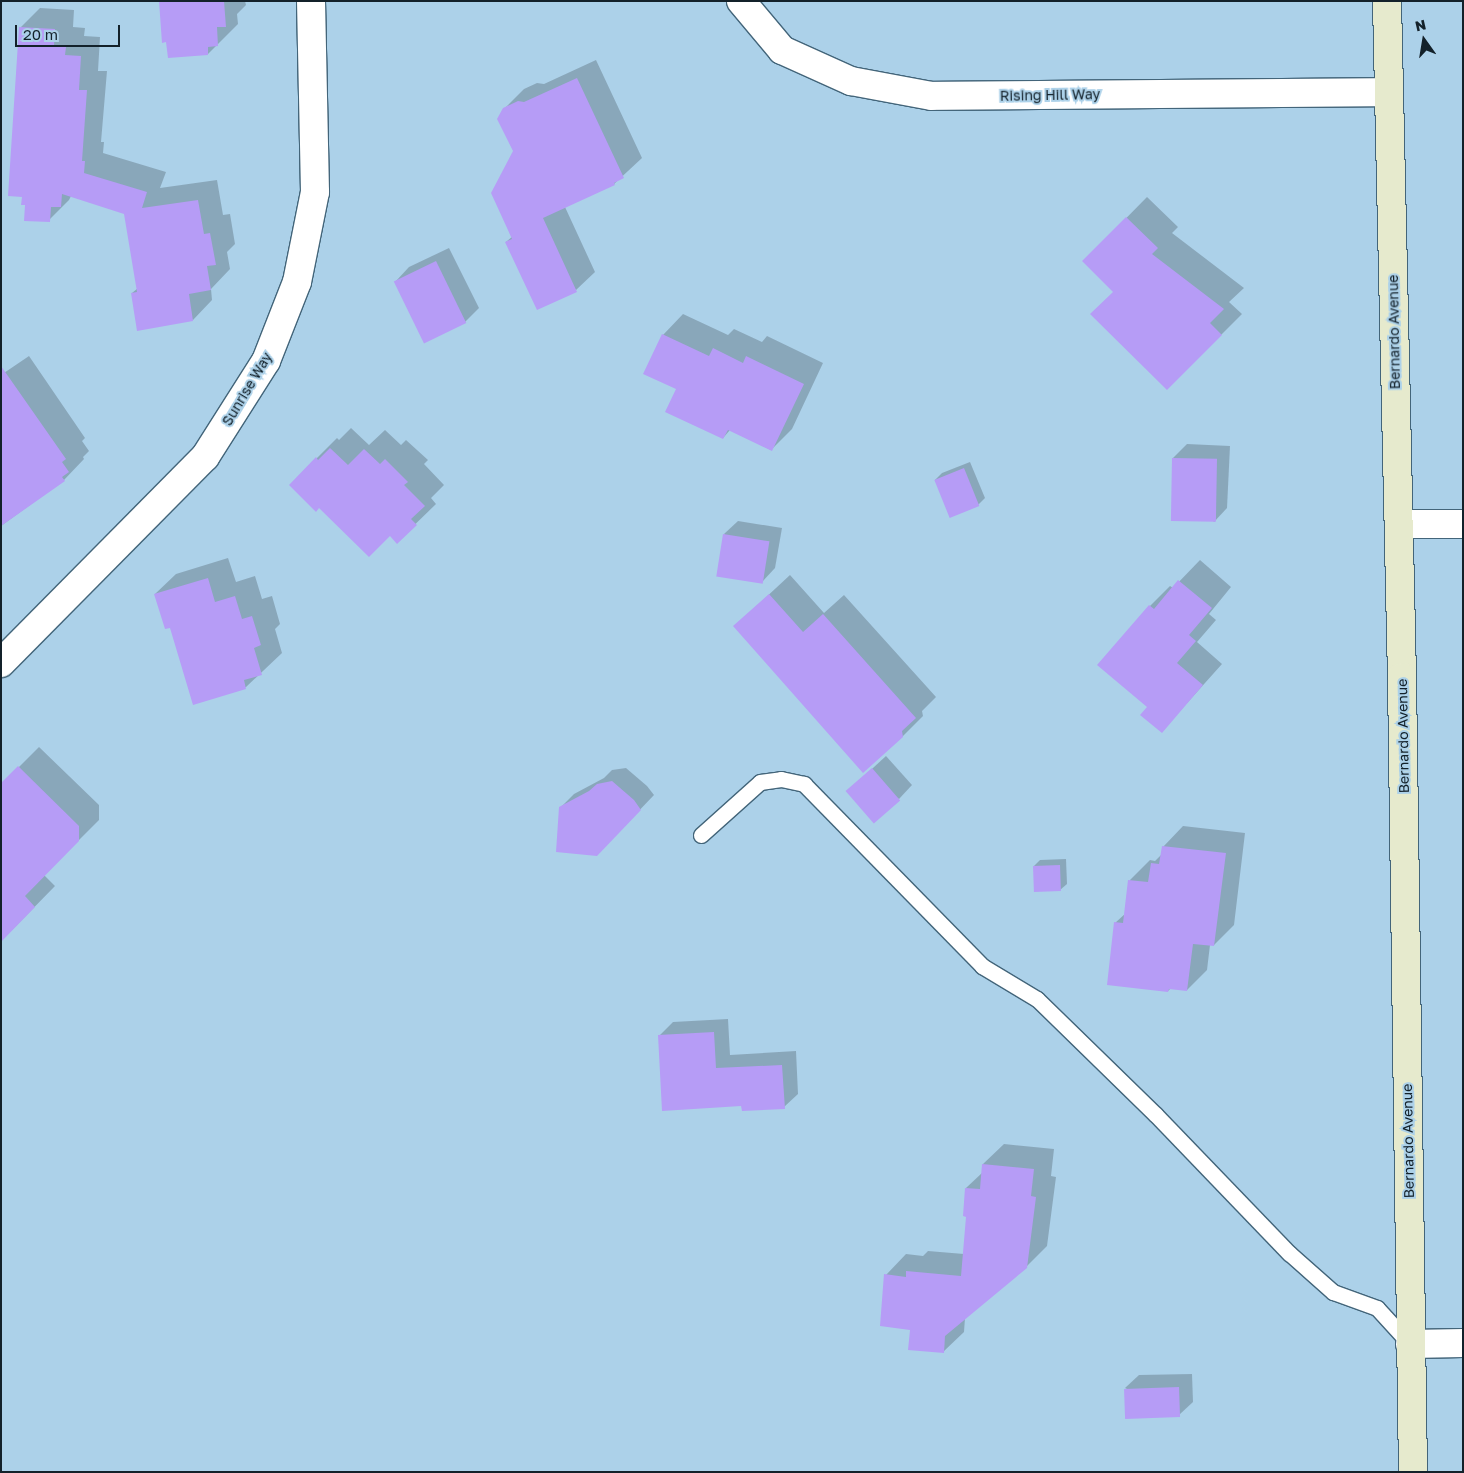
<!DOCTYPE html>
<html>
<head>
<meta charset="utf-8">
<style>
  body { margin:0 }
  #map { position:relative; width:1464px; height:1473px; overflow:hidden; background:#acd1e9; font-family:"Golos Text",sans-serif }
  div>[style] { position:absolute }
  .shadow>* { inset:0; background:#0003 }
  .building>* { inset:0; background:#b69cf6; transform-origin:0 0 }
  .roads { filter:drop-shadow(1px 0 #43657a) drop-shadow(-1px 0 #43657a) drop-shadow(0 1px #43657a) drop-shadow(0 -1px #43657a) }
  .lane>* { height:15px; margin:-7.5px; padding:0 7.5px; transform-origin:7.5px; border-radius:7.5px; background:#fff }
  .street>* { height:28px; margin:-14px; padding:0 14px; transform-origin:14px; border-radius:14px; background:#fff }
  .secondary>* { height:28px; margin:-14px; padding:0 14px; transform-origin:14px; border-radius:14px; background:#e6eacd }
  span { translate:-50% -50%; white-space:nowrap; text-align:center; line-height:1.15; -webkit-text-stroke:4px #acd1e9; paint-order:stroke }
  .street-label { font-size:14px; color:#13212a }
  .frame { position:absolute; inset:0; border:2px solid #13212a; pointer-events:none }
  .north { position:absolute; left:1399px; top:15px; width:50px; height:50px; -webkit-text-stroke:4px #acd1e9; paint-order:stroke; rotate:347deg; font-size:14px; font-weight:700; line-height:20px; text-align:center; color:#13212a }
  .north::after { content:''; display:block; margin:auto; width:18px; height:22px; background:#13212a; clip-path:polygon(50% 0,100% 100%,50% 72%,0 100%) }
  .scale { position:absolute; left:15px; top:25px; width:105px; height:22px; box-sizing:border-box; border:2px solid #13212a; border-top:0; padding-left:6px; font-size:15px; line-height:18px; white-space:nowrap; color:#13212a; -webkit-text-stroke:4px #acd1e9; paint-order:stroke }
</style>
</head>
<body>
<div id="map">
  <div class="shadow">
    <i style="clip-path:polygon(161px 1px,245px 1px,246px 5px,237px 14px,238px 24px,208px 54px)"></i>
    <i style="clip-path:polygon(40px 8px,74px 10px,73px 27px,85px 28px,84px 36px,100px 37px,98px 71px,107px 71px,101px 142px,104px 142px,103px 153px,166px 172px,160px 188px,217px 180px,223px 215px,230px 214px,235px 244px,227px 252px,230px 269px,211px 289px,212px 300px,193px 320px,132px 293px,138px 288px,125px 213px,71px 196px,69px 200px,49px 220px,26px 204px,20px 28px)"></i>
    <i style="clip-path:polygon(596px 60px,642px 158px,614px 184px,565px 207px,595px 272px,576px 290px,506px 242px,513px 236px,514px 151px,504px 109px,524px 89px,537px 83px,544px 84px)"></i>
    <i style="clip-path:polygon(1147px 197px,1178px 227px,1172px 233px,1244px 288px,1229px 302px,1242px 314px,1167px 389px,1115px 292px,1084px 261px)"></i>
    <i style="clip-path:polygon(449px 248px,479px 308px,465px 322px,396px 281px,409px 267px)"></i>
    <i style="clip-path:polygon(683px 314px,728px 335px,734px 329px,762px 342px,767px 336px,823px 363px,792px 429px,771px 450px,730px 430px,723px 438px,678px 389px,663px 335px)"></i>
    <i style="clip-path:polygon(29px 356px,85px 438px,82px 441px,89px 451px,83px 457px,84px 459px,64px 480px,1px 526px,1px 375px)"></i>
    <i style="clip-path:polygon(351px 428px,369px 445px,385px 430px,401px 445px,406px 440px,428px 460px,424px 464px,444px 485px,431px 498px,436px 504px,397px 542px,390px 535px,320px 506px,290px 485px,337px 438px,339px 440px)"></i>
    <i style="clip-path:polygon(1187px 444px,1230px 446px,1227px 508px,1214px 522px,1173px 458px)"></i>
    <i style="clip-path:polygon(970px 462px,985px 498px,978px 505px,935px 480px,942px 473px)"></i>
    <i style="clip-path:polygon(738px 521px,782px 528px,775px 568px,762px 582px,724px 534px)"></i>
    <i style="clip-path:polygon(228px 558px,236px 582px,255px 576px,262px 599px,272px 596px,280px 624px,275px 629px,282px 653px,246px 687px,193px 703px,171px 626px,155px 594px,176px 574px)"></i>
    <i style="clip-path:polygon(1200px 560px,1231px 587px,1209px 614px,1216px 620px,1197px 642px,1222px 664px,1162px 731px,1149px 707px,1150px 606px,1170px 586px,1173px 588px)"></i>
    <i style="clip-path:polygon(790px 575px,824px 613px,844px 595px,936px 697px,922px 711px,923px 716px,902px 737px,735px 626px)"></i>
    <i style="clip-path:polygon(39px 747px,99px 805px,99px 820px,44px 875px,55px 886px,12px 930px,1px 785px)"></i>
    <i style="clip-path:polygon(886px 756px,912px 785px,899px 799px,861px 779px)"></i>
    <i style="clip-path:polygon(626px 768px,647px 786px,654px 795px,611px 840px,560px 808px,574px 794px,604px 778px,612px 770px)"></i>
    <i style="clip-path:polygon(1183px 826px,1245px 833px,1234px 925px,1214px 945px,1210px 945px,1207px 970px,1187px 990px,1171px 988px,1168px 991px,1115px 923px,1126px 913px,1130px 880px,1150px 860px,1155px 861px,1162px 854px,1163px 847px)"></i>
    <i style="clip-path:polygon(1066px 859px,1067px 884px,1060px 890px,1034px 866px,1040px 860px)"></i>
    <i style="clip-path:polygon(728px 1019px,730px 1055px,796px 1051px,798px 1094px,784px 1107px,743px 1104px,659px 1036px,673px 1022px)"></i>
    <i style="clip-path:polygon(1004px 1144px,1054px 1149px,1051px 1176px,1056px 1177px,1047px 1246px,1026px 1267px,965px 1318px,964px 1332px,943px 1352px,911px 1329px,886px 1275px,906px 1254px,923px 1256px,928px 1251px,964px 1254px,968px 1215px,966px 1188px,983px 1172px,983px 1164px)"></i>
    <i style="clip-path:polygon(1192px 1374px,1193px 1402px,1179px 1415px,1125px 1388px,1139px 1375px)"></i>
  </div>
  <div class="building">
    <i style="clip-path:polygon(159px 1px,224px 1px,226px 27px,217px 27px,218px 46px,208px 47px,208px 55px,168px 58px,166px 42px,162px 43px)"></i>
    <i style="clip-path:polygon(19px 27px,55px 29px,54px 46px,66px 47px,65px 55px,81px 56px,79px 90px,87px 90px,82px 161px,85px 161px,84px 173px,147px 192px,142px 208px,198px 200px,204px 234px,210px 233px,216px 265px,207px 266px,211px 290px,189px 294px,193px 321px,137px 331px,131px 293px,137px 292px,124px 214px,62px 194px,61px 207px,51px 207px,50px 222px,24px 221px,25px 205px,21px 205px,22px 197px,8px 196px)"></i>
    <i style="clip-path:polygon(577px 78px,624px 178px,614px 183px,615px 185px,543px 218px,577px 292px,537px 310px,505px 242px,512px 239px,491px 193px,513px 151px,497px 119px,503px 108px,518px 101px,524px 102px)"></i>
    <i style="clip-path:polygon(1126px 217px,1158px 248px,1152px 254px,1224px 309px,1210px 323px,1222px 335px,1167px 390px,1090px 314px,1113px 292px,1082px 261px)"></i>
    <i style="left:436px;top:261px;width:69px;height:47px;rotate:64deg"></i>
    <i style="clip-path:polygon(662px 334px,709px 356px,713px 348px,743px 363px,746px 356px,804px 384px,772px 451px,728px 430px,723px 439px,665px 412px,676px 389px,643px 374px)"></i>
    <i style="clip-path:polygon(1px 366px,66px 459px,62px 462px,69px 472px,62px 477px,65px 481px,1px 526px)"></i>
    <i style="clip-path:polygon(330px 448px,348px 465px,364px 449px,380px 464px,385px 459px,408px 482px,404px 485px,425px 506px,411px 519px,417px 525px,397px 544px,390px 536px,369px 557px,319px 508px,316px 512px,289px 485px,316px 457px,318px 460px)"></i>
    <i style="left:1172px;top:458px;width:45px;height:63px;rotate:1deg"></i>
    <i style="left:964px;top:468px;width:41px;height:32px;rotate:68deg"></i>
    <i style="left:723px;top:534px;width:47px;height:43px;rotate:9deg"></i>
    <i style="clip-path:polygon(208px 578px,215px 602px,235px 596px,242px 619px,252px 616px,261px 645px,254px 648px,262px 675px,244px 680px,246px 689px,193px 705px,170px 628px,165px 629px,154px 594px)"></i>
    <i style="clip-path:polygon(1178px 580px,1212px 608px,1189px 635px,1196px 641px,1177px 663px,1203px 685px,1162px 733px,1140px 715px,1147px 707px,1097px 665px,1149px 605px,1154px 609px)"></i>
    <i style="clip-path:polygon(769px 594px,803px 632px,823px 614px,916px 718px,902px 731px,903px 737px,863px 773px,733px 626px)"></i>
    <i style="clip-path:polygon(18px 766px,79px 826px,79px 841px,25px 896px,35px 907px,1px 942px,1px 783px)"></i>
    <i style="left:872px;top:768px;width:43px;height:35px;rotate:49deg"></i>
    <i style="clip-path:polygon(612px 781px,634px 800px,641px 810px,597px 856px,556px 852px,559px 807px,589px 791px,597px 784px)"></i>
    <i style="clip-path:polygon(1162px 846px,1226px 853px,1214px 946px,1193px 944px,1187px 991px,1169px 989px,1168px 992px,1107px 985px,1114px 922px,1123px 923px,1128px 880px,1148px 882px,1151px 863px,1159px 864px)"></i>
    <i style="left:1060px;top:865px;width:26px;height:27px;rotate:88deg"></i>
    <i style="clip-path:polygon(714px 1032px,716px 1068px,782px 1065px,785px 1109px,742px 1111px,741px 1106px,662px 1111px,658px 1035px)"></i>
    <i style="clip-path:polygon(982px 1164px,1034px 1169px,1031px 1196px,1036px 1197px,1027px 1268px,945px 1336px,944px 1353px,908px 1350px,910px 1330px,880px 1326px,884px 1274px,906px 1277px,906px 1271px,961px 1276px,966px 1217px,963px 1216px,965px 1188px,980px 1189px)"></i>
    <i style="left:1179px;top:1387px;width:30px;height:55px;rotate:88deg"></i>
  </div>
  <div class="roads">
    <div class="lane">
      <i style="left:701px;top:835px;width:79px;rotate:-41.9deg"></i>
      <i style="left:760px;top:782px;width:21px;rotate:-8deg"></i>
      <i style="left:781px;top:779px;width:24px;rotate:12deg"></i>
      <i style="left:804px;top:784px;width:255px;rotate:45.6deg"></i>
      <i style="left:982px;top:966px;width:64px;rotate:31deg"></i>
      <i style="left:1037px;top:999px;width:166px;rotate:44.3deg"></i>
      <i style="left:1156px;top:1115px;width:192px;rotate:46.1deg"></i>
      <i style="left:1289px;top:1253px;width:59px;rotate:41.6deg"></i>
      <i style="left:1333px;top:1292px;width:47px;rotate:20deg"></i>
      <i style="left:1377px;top:1308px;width:49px;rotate:47.5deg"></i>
    </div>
    <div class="street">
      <i style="left:741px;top:1px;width:64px;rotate:50.1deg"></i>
      <i style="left:782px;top:50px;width:76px;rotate:24.2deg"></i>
      <i style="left:851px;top:81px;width:82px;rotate:10.5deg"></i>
      <i style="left:932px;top:96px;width:457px;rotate:-0.5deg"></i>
      <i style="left:1399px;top:524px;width:64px"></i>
      <i style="left:1px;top:663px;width:290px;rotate:-45.3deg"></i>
      <i style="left:205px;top:457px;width:114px;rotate:-57.6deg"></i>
      <i style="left:266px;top:361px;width:85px;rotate:-68.6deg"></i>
      <i style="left:297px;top:282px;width:92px;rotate:-78.7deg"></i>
      <i style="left:315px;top:192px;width:191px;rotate:-91.2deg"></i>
      <i style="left:1410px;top:1344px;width:53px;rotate:-1.1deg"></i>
    </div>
    <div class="secondary">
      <i style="left:1387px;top:1px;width:676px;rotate:88.73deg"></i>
      <i style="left:1402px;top:677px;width:795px;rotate:89.21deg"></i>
    </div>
  </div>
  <div class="street-label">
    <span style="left:1050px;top:95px;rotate:-1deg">Rising Hill Way</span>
    <span style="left:1394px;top:332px;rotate:-91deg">Bernardo Avenue</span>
    <span style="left:247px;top:389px;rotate:-59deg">Sunrise Way</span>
    <span style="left:1403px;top:736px;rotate:-91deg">Bernardo Avenue</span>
    <span style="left:1408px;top:1141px;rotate:-91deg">Bernardo Avenue</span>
  </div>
  <div class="frame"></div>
  <div class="north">N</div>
  <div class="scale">20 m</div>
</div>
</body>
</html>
